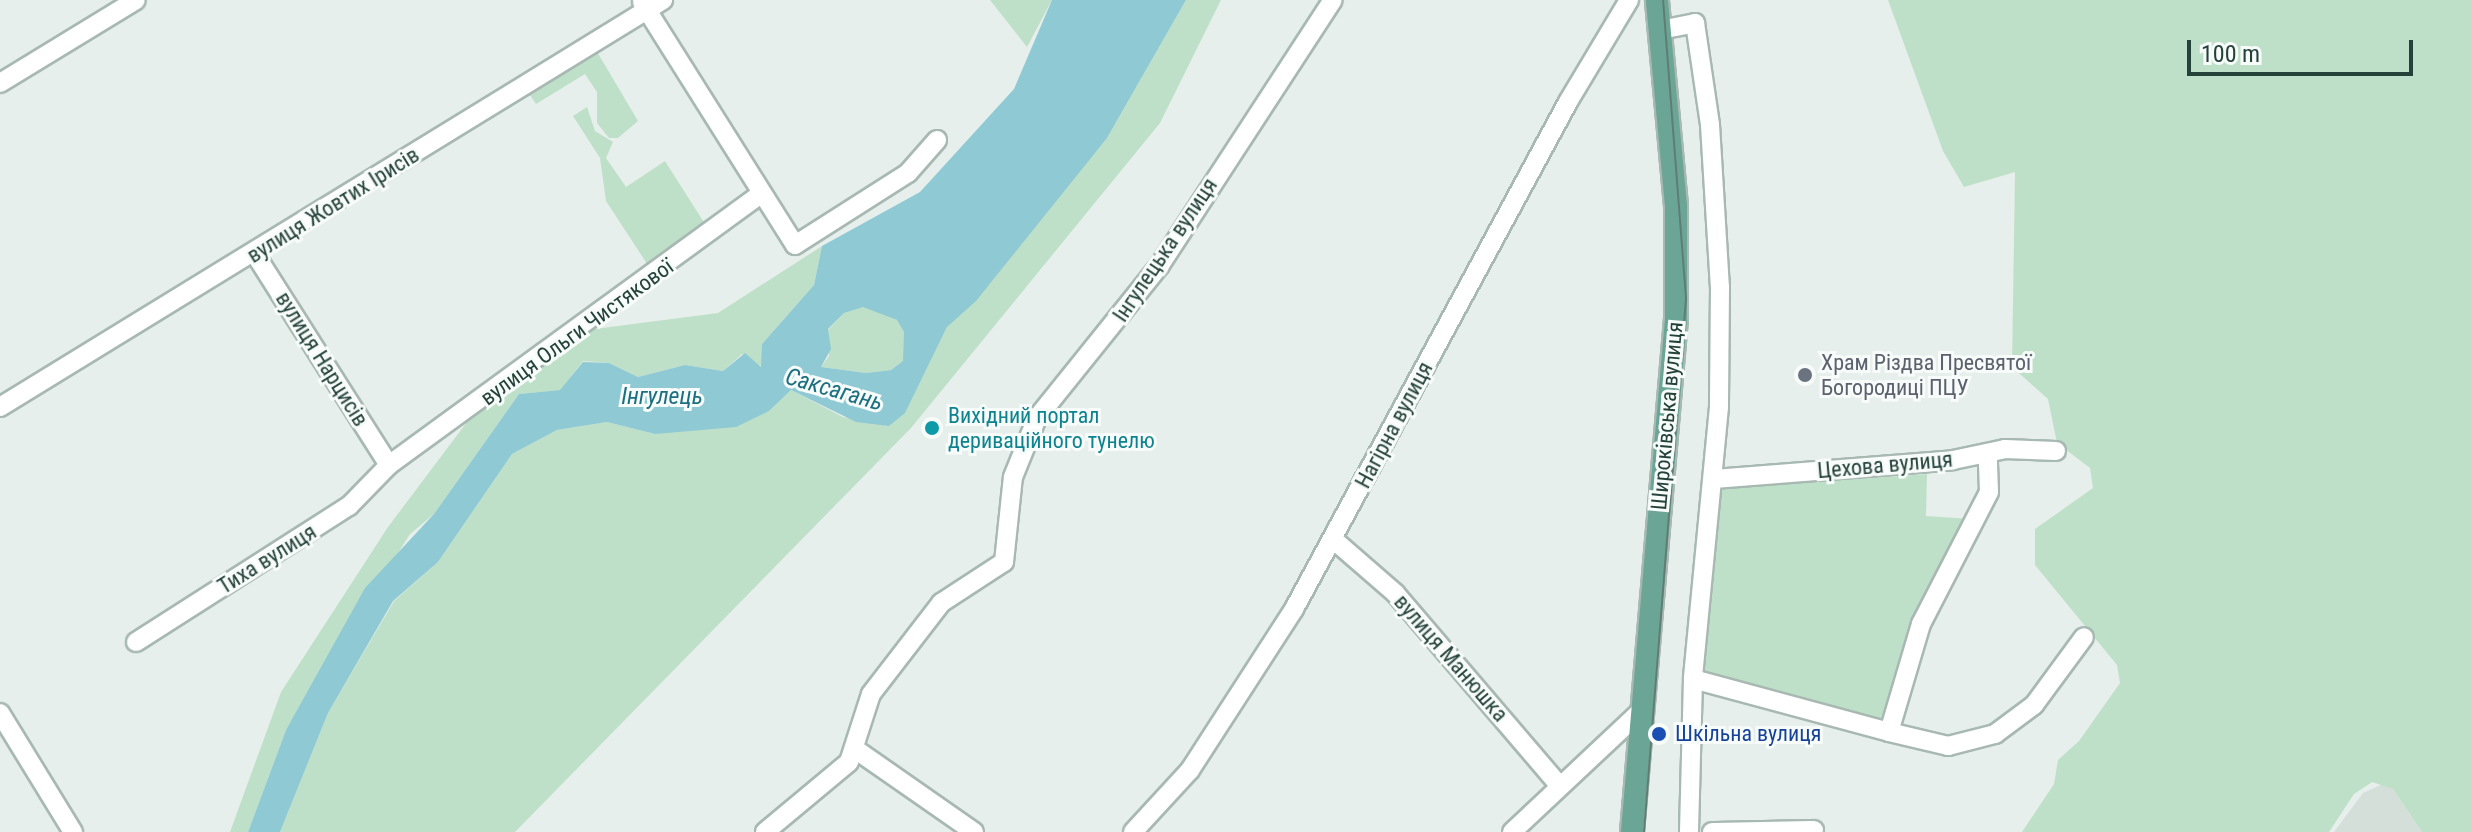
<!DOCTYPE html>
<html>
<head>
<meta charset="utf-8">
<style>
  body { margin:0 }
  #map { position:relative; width:2471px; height:832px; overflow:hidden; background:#e6efeb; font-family:"Roboto Condensed",sans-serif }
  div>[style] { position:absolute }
  .built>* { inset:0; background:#d4dfda }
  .green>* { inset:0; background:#bfe0c8 }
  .water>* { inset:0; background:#8ec9d4 }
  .roads { filter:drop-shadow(2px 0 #a8b8b2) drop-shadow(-2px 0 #a8b8b2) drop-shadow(0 2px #a8b8b2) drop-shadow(0 -2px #a8b8b2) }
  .minor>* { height:18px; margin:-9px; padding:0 9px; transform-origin:9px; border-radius:9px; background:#fff }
  .major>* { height:22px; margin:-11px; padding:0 11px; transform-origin:11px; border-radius:11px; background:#6aa596 }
  .tram>* { height:2px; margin:-1px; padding:0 1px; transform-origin:1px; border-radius:1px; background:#5f7d75 }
  .dots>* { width:22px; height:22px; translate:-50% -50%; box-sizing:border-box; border:4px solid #f7fbf9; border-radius:50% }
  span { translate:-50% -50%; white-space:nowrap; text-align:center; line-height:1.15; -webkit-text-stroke:6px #f7fbf9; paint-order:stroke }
  .street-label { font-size:22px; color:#24423a }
  .worship-label { font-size:22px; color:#5b616d }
  .left { translate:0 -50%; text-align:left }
  .culture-label { font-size:22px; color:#0d838f }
  .transit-label { font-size:22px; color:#164399 }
  .water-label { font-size:24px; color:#1c6f80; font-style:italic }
  .scale { position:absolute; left:2187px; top:40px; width:226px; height:36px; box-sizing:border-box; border:4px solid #24423a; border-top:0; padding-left:10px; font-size:24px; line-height:28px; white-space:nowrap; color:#24423a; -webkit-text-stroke:6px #f7fbf9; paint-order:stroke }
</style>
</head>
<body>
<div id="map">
  <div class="built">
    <i style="clip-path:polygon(2383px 784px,2393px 789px,2422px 832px,2334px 832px,2363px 793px)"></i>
  </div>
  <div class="green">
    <i style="clip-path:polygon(990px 0,1052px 0,1027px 47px)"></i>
    <i style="clip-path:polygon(1186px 0,1221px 0,1160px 123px,911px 428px,515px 832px,280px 832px,328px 713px,394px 601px,438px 562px,512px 454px,557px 430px,607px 422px,655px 434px,769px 411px,791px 390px,843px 417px,889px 426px,905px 412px,947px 327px,1107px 138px)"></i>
    <i style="clip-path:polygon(1888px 0,2471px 0,2471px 832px,2422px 832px,2393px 789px,2372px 782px,2354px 794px,2329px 832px,2022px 832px,2054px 784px,2058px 760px,2079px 741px,2120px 683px,2117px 665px,2035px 565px,2035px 529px,2093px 488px,2090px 468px,2057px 443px,2048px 399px,2012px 367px,2015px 172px,1964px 187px,1943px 151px)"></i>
    <i style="clip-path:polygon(596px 50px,638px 121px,618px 138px,609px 138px,597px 123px,597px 92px,585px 74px,536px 104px,528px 92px)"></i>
    <i style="clip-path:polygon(587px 107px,595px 131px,613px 142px,606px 158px,626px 187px,665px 161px,712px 235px,655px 276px,606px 201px,600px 158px,573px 116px)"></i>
    <i style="clip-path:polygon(822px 246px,814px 285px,762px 344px,762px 367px,742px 354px,723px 371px,685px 365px,638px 377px,609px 363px,583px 361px,561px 390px,519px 394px,434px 514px,410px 534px,286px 730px,248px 832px,230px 832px,281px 692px,388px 527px,470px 418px,587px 330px,718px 313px)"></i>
    <i style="clip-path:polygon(863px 306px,897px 320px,904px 331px,904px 361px,891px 370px,866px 373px,821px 367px,829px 356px,828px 330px,844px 313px)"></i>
    <i style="clip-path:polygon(1927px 474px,1926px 516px,1971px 519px,1884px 726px,1699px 675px,1719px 489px)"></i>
  </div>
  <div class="water">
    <i style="clip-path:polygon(evenodd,1052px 0,1186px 0,1107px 138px,976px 301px,947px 327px,905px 413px,889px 426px,856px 422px,791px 390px,769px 411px,736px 427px,655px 434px,607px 422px,557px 430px,512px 454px,438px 562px,393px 601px,328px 713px,280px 832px,248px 832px,286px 730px,365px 588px,434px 514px,519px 394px,560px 390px,583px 362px,609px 363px,638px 377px,685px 365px,723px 371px,745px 353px,761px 367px,762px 344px,814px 285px,822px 246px,920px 192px,1014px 89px,1052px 0,863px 307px,897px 320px,904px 332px,903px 361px,891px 370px,866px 373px,821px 367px,831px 349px,828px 329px,844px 313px,863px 307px)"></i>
  </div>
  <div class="roads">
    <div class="minor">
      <i style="left:642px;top:2px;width:287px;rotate:57.8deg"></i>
      <i style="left:795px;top:245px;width:134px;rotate:-32.5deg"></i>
      <i style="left:908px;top:173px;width:44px;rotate:-48.7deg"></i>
      <i style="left:1660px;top:30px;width:36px;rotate:-11deg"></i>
      <i style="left:1695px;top:23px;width:103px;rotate:81.6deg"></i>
      <i style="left:1710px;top:125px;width:162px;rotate:86.5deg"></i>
      <i style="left:1720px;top:287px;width:120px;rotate:90.5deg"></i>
      <i style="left:1719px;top:407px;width:273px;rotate:95.5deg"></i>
      <i style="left:1693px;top:679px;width:153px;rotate:91.5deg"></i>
      <i style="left:0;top:83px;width:159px;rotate:-31.4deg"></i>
      <i style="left:255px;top:254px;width:250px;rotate:57.6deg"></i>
      <i style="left:0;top:407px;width:778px;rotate:-31.54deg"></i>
      <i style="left:1714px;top:479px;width:240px;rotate:-4.5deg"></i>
      <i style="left:1953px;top:460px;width:53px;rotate:-11.9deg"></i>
      <i style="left:2005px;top:449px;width:51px;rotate:2.2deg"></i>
      <i style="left:1334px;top:540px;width:81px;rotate:41deg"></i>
      <i style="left:1395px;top:593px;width:253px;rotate:49.5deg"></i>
      <i style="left:136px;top:642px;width:253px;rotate:-32.6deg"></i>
      <i style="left:349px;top:506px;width:57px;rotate:-45.7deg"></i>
      <i style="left:389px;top:465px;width:460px;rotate:-36.1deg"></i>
      <i style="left:1693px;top:679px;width:203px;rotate:15.1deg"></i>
      <i style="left:1889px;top:732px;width:113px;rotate:-73.5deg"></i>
      <i style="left:1921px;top:624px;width:148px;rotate:-62.7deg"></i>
      <i style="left:1989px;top:492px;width:37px;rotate:-92deg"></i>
      <i style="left:0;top:713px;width:140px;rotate:58.5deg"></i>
      <i style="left:1889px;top:732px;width:61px;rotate:13.3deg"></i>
      <i style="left:1948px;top:746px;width:49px;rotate:-14.3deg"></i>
      <i style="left:1995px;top:734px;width:49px;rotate:-36.6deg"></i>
      <i style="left:2034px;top:705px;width:84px;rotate:-53.7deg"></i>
      <i style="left:855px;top:749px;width:145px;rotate:34.9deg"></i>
      <i style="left:765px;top:832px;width:109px;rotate:-39.8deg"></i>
      <i style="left:849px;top:762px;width:71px;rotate:-72.1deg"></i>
      <i style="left:871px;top:694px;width:115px;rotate:-52.4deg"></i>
      <i style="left:941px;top:603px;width:75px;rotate:-33.1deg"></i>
      <i style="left:1004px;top:562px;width:85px;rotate:-84deg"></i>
      <i style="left:1013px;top:477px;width:64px;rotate:-67.9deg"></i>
      <i style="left:1037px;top:418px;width:196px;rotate:-51.2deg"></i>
      <i style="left:1160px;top:265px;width:316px;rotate:-56.9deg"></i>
      <i style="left:1133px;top:832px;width:84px;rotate:-47.4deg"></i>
      <i style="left:1190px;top:770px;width:192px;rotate:-57.1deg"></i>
      <i style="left:1294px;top:609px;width:576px;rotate:-61.61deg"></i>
      <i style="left:1568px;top:102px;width:119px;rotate:-59.1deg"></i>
      <i style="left:1512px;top:832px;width:177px;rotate:-43.2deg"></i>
      <i style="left:1712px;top:832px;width:102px;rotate:-1.1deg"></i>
    </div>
    <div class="major">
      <i style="left:1632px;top:832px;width:515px;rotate:-85.1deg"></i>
      <i style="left:1676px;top:319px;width:113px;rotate:-90deg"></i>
      <i style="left:1676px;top:206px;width:207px;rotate:-95.3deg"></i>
    </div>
  </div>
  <div class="tram">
    <i style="left:1644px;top:832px;width:536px;rotate:-85.5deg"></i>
    <i style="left:1686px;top:298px;width:299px;rotate:-94.4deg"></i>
  </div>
  <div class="dots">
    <i style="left:1805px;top:375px;background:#6b7280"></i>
    <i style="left:932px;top:428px;background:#0f9aa8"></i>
    <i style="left:1659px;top:734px;background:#1a4fb4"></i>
  </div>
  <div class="street-label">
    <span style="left:333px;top:205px;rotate:-32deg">вулиця Жовтих Ірисів</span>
    <span style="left:1165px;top:250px;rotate:-56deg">Інгулецька вулиця</span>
    <span style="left:577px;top:332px;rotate:-36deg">вулиця Ольги Чистякової</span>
    <span style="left:322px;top:359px;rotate:58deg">вулиця Нарцисів</span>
    <span style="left:1667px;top:416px;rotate:-85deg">Широківська вулиця</span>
    <span style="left:1394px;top:425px;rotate:-62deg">Нагірна вулиця</span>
    <span style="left:1885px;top:465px;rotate:-5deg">Цехова вулиця</span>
    <span style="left:267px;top:559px;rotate:-32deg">Тиха вулиця</span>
    <span style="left:1451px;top:658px;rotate:49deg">вулиця Манюшка</span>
  </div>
  <div class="worship-label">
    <span class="left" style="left:1821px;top:375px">Храм Різдва Пресвятої<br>Богородиці ПЦУ</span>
  </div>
  <div class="culture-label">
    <span class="left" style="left:948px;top:428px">Вихідний портал<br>дериваційного тунелю</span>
  </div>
  <div class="transit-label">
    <span class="left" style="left:1675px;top:734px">Шкільна вулиця</span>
  </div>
  <div class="water-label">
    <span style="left:834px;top:390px;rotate:16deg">Саксагань</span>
    <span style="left:662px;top:397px">Інгулець</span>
  </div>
  <div class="scale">100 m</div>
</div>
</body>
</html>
